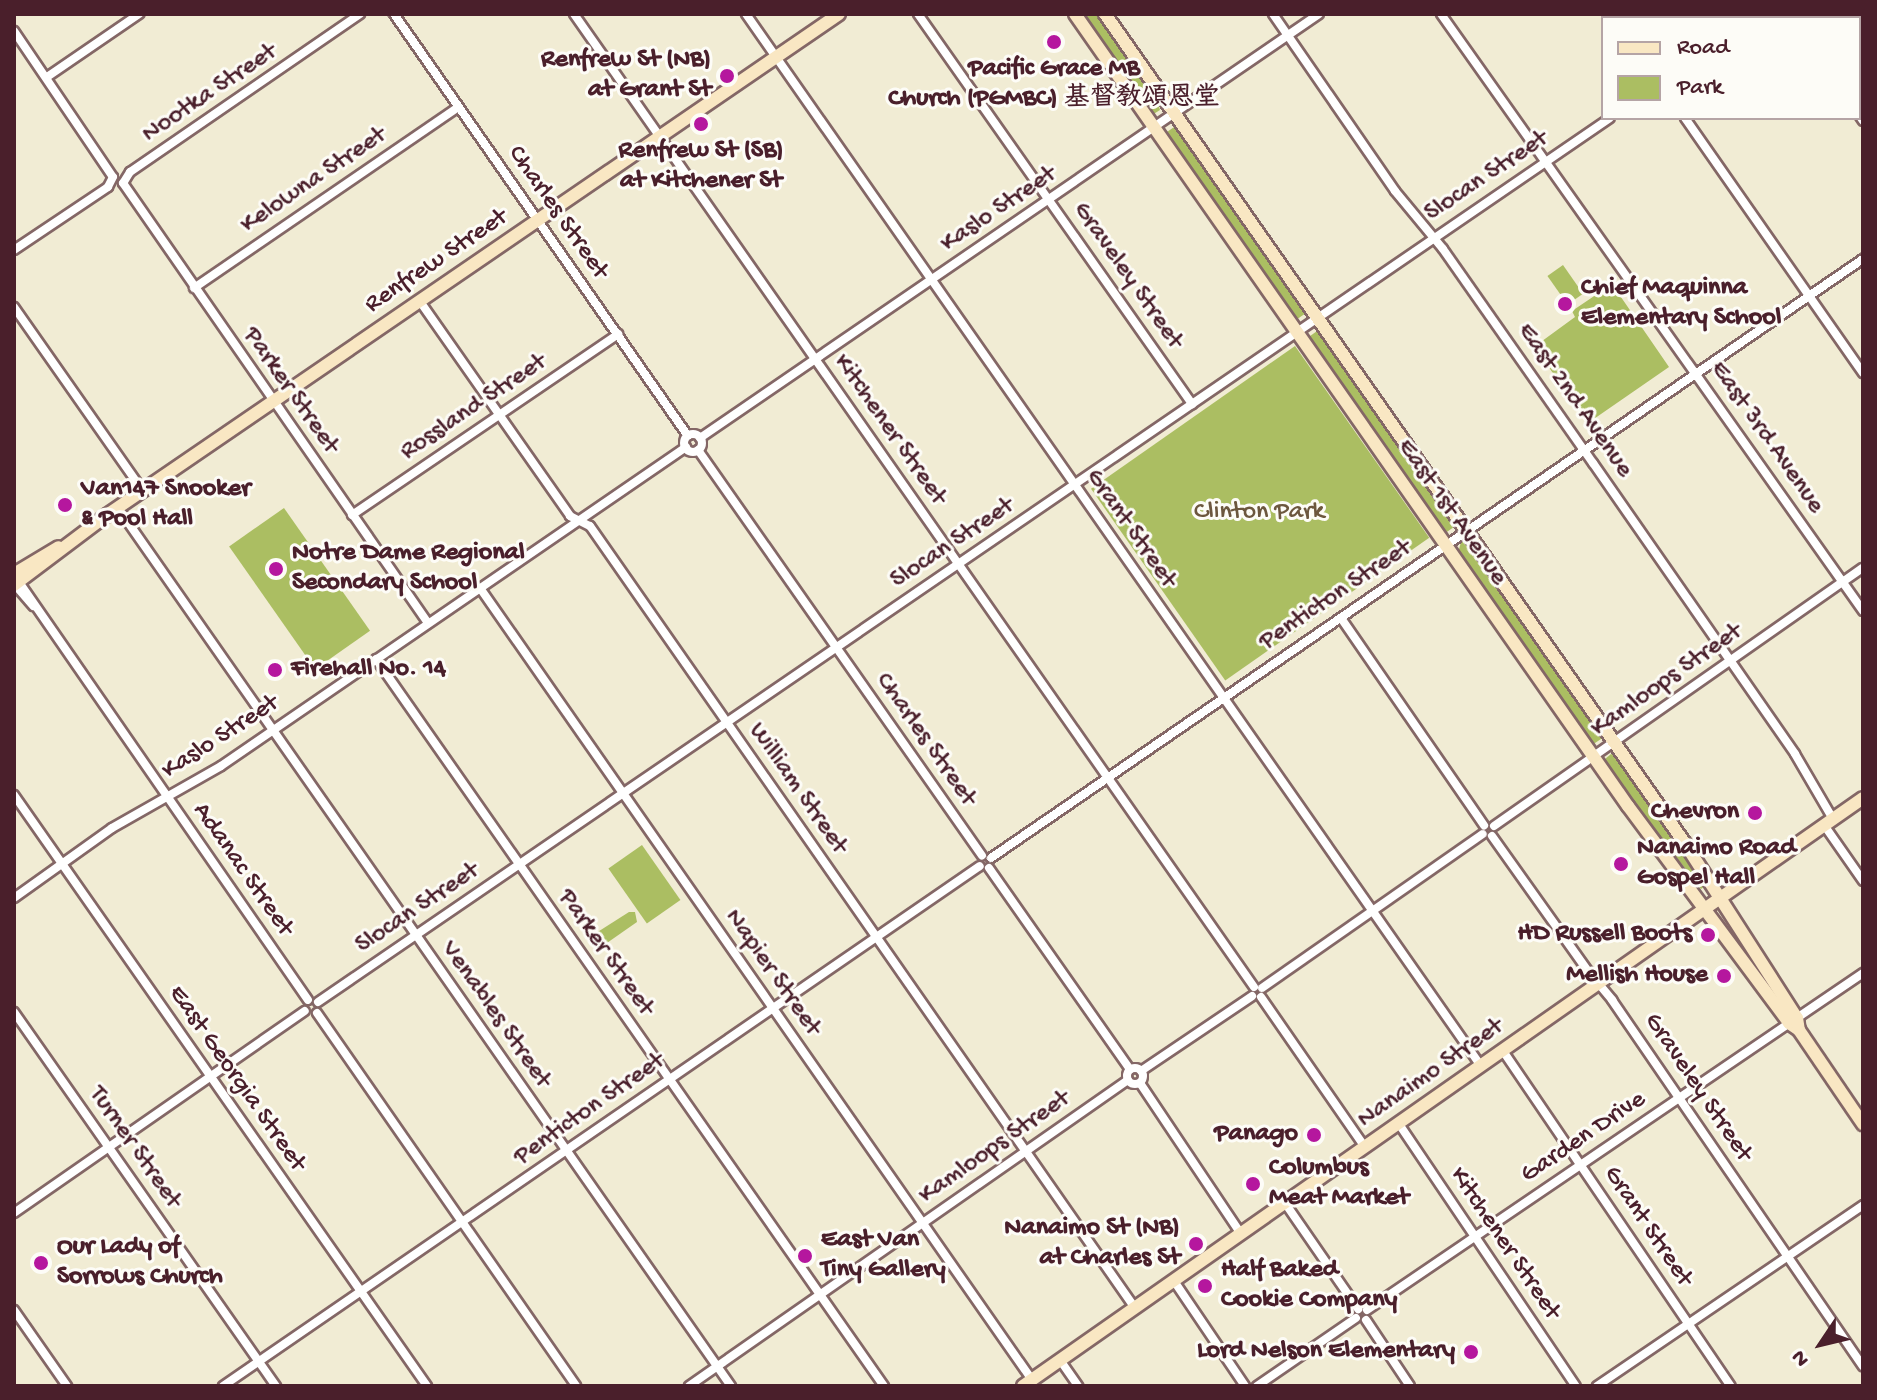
<!DOCTYPE html>
<html>
<head>
<meta charset="utf-8">
<style>
  body { margin:0 }
  #map { position:relative; width:1877px; height:1400px; overflow:hidden; background:#f1ecd4; font-family:"Gochi Hand","LXGW WenKai TC",sans-serif }
  div>[style] { position:absolute }
  .green>* { inset:0; background:#abbe62; transform-origin:0 0 }
  .roads { filter:drop-shadow(2px 0 #846766) drop-shadow(-2px 0 #846766) drop-shadow(0 2px #846766) drop-shadow(0 -2px #846766) }
  .street>* { height:8px; margin:-4px; padding:0 4px; transform-origin:4px; border-radius:4px; background:#fff }
  .street>.ring { margin:-4px; padding:0; box-sizing:content-box; background:none; border:8px solid #fff; border-radius:50% }
  .secondary>* { height:12px; margin:-6px; padding:0 6px; transform-origin:6px; border-radius:6px; background:#f9e7c3 }
  .dots>* { width:22px; height:22px; translate:-50% -50%; box-sizing:border-box; border:4px solid #fdfcf7; border-radius:50% }
  span { translate:-50% -50%; white-space:nowrap; text-align:center; line-height:1.15; -webkit-text-stroke:6px #fdfcf7; paint-order:stroke }
  .poi-label { font-size:26px; color:#4a1f2b; font-weight:700 }
  .right { translate:-100% -50%; text-align:right }
  .left { translate:0 -50%; text-align:left }
  .street-label { font-size:26px; color:#4a1f2b }
  .park-label { font-size:26px; color:#6c573e }
  .frame { position:absolute; inset:0; border:16px solid #4a1f2b; pointer-events:none }
  .legend { position:absolute; left:1601px; top:16px; width:260px; height:104px; box-sizing:border-box; background:#fdfcf7; border:2px solid #b5a4a5; margin:0; padding:10px 14px; list-style:none; font-size:24px; color:#4a1f2b }
  .legend li { display:flex; align-items:center; gap:16px; height:40px }
  .legend b { width:40px; border:2px solid #b5a4a5 }
  .north { position:absolute; left:1781px; top:1304px; width:80px; height:80px; -webkit-text-stroke:6px #fdfcf7; paint-order:stroke; rotate:235deg; font-size:22px; font-weight:700; line-height:32px; text-align:center; color:#4a1f2b }
  .north::after { content:''; display:block; margin:auto; width:28px; height:36px; background:#4a1f2b; clip-path:polygon(50% 0,100% 100%,50% 72%,0 100%) }
</style>
</head>
<body>
<div id="map">
  <div class="green">
    <i style="clip-path:polygon(1080px 14px,1097px 14px,1106px 23px,1155px 93px,1160px 110px,1152px 115px)"></i>
    <i style="left:1177px;top:125px;width:228px;height:14px;rotate:55deg"></i>
    <i style="left:1563px;top:265px;width:35px;height:19px;rotate:55deg"></i>
    <i style="clip-path:polygon(1612px 284px,1669px 367px,1588px 423px,1536px 349px,1538px 344px,1575px 317px,1572px 311px)"></i>
    <i style="left:1320px;top:329px;width:239px;height:16px;rotate:55deg"></i>
    <i style="left:1295px;top:346px;width:234px;height:249px;rotate:55deg"></i>
    <i style="left:284px;top:508px;width:150px;height:67px;rotate:55deg"></i>
    <i style="clip-path:polygon(1461px 542px,1468px 542px,1604px 737px,1592px 745px,1458px 553px)"></i>
    <i style="clip-path:polygon(1611px 754px,1618px 757px,1678px 842px,1705px 886px,1701px 889px,1606px 766px,1605px 759px)"></i>
    <i style="left:642px;top:845px;width:67px;height:41px;rotate:55deg"></i>
    <i style="clip-path:polygon(629px 912px,635px 912px,637px 922px,604px 945px,596px 933px)"></i>
  </div>
  <div class="roads">
    <div class="street">
      <i style="left:360px;top:14px;width:279px;rotate:145.5deg"></i>
      <i style="left:130px;top:172px;width:13px;rotate:122deg"></i>
      <i style="left:123px;top:183px;width:535px;rotate:55.27deg"></i>
      <i style="left:394px;top:14px;width:514px;rotate:55.14deg"></i>
      <i style="left:574px;top:14px;width:1187px;rotate:55.05deg"></i>
      <i style="left:746px;top:14px;width:1283px;rotate:55.06deg"></i>
      <i style="left:918px;top:14px;width:477px;rotate:54.9deg"></i>
      <i style="left:1273px;top:14px;width:215px;rotate:55.4deg"></i>
      <i style="left:1395px;top:191px;width:75px;rotate:50.4deg"></i>
      <i style="left:1443px;top:249px;width:261px;rotate:55deg"></i>
      <i style="left:1593px;top:463px;width:354px;rotate:55.2deg"></i>
      <i style="left:1795px;top:754px;width:75px;rotate:59.7deg"></i>
      <i style="left:1441px;top:14px;width:731px;rotate:54.74deg"></i>
      <i style="left:1611px;top:14px;width:4px;rotate:63deg"></i>
      <i style="left:1788px;top:14px;width:5px;rotate:53deg"></i>
      <i style="left:1755px;top:18px;width:7px;rotate:-34deg"></i>
      <i style="left:14px;top:31px;width:176px;rotate:55.9deg"></i>
      <i style="left:113px;top:177px;width:11px;rotate:117deg"></i>
      <i style="left:108px;top:187px;width:113px;rotate:146.2deg"></i>
      <i style="left:47px;top:77px;width:112px;rotate:-34.4deg"></i>
      <i style="left:1859px;top:115px;width:7px;rotate:56deg"></i>
      <i style="left:1685px;top:118px;width:311px;rotate:55.1deg"></i>
      <i style="left:194px;top:288px;width:320px;rotate:-34.4deg"></i>
      <i style="left:419px;top:300px;width:264px;rotate:55deg"></i>
      <i style="left:570px;top:516px;width:22px;rotate:27deg"></i>
      <i style="left:590px;top:526px;width:953px;rotate:55.13deg"></i>
      <i style="left:14px;top:307px;width:225px;rotate:55deg"></i>
      <i class="ring" style="left:684px;top:434px;width:10px;height:10px"></i>
      <i style="left:700px;top:438px;width:750px;rotate:-34.41deg"></i>
      <i style="left:698px;top:450px;width:495px;rotate:55deg"></i>
      <i style="left:118px;top:508px;width:1071px;rotate:55.08deg"></i>
      <i style="left:352px;top:515px;width:322px;rotate:-34.2deg"></i>
      <i style="left:19px;top:582px;width:508px;rotate:55.34deg"></i>
      <i style="left:15px;top:585px;width:28px;rotate:49deg"></i>
      <i style="left:480px;top:588px;width:965px;rotate:55.12deg"></i>
      <i style="left:1341px;top:618px;width:252px;rotate:55.4deg"></i>
      <i style="left:376px;top:659px;width:887px;rotate:55.06deg"></i>
      <i style="left:14px;top:795px;width:721px;rotate:55.05deg"></i>
      <i style="left:1824px;top:825px;width:68px;rotate:55.1deg"></i>
      <i style="left:1494px;top:826px;width:450px;rotate:-35deg"></i>
      <i style="left:1492px;top:836px;width:166px;rotate:54.6deg"></i>
      <i style="left:1588px;top:971px;width:38px;rotate:50deg"></i>
      <i style="left:1612px;top:1000px;width:444px;rotate:55.6deg"></i>
      <i style="left:991px;top:858px;width:1058px;rotate:-34.49deg"></i>
      <i style="left:989px;top:868px;width:246px;rotate:55deg"></i>
      <i style="left:14px;top:898px;width:120px;rotate:-35.5deg"></i>
      <i style="left:112px;top:828px;width:125px;rotate:-29.6deg"></i>
      <i style="left:221px;top:766px;width:564px;rotate:-34.45deg"></i>
      <i style="left:1262px;top:988px;width:269px;rotate:-34.9deg"></i>
      <i style="left:1261px;top:997px;width:183px;rotate:55.3deg"></i>
      <i style="left:318px;top:1002px;width:1565px;rotate:-34.38deg"></i>
      <i style="left:14px;top:1012px;width:457px;rotate:55deg"></i>
      <i style="left:317px;top:1013px;width:454px;rotate:55.2deg"></i>
      <i style="left:1503px;top:1051px;width:405px;rotate:55.8deg"></i>
      <i class="ring" style="left:1127px;top:1068px;width:8px;height:8px"></i>
      <i style="left:1141px;top:1071px;width:134px;rotate:-34deg"></i>
      <i style="left:1140px;top:1083px;width:182px;rotate:56.2deg"></i>
      <i style="left:1399px;top:1124px;width:316px;rotate:56deg"></i>
      <i style="left:1285px;top:1203px;width:129px;rotate:55.4deg"></i>
      <i style="left:14px;top:1213px;width:354px;rotate:-34.8deg"></i>
      <i style="left:1174px;top:1281px;width:127px;rotate:55.9deg"></i>
      <i style="left:14px;top:1310px;width:93px;rotate:55.1deg"></i>
      <i style="left:1367px;top:1310px;width:600px;rotate:-34.19deg"></i>
      <i style="left:1366px;top:1320px;width:79px;rotate:56.3deg"></i>
      <i style="left:1060px;top:1360px;width:32px;rotate:55deg"></i>
      <i style="left:223px;top:1386px;width:918px;rotate:-34.49deg"></i>
      <i style="left:689px;top:1386px;width:535px;rotate:-34.88deg"></i>
      <i style="left:1257px;top:1386px;width:120px;rotate:-34.5deg"></i>
      <i style="left:1597px;top:1386px;width:322px;rotate:-34.2deg"></i>
    </div>
    <div class="secondary">
      <i style="left:1075px;top:14px;width:966px;rotate:55.08deg"></i>
      <i style="left:1628px;top:806px;width:270px;rotate:53.4deg"></i>
      <i style="left:1789px;top:1023px;width:12px;rotate:35deg"></i>
      <i style="left:1799px;top:1030px;width:114px;rotate:55.8deg"></i>
      <i style="left:1105px;top:14px;width:1010px;rotate:55.04deg"></i>
      <i style="left:1684px;top:842px;width:209px;rotate:57.3deg"></i>
      <i style="left:1797px;top:1018px;width:12px;rotate:81deg"></i>
      <i style="left:14px;top:574px;width:52px;rotate:-31deg"></i>
      <i style="left:14px;top:585px;width:116px;rotate:-37deg"></i>
      <i style="left:107px;top:515px;width:887px;rotate:-34.39deg"></i>
      <i style="left:1023px;top:1386px;width:1025px;rotate:-34.99deg"></i>
    </div>
  </div>
  <div class="dots">
    <i style="left:1054px;top:42px;background:#b5179e"></i>
    <i style="left:727px;top:76px;background:#b5179e"></i>
    <i style="left:701px;top:124px;background:#b5179e"></i>
    <i style="left:1565px;top:304px;background:#b5179e"></i>
    <i style="left:65px;top:505px;background:#b5179e"></i>
    <i style="left:276px;top:569px;background:#b5179e"></i>
    <i style="left:275px;top:670px;background:#b5179e"></i>
    <i style="left:1755px;top:813px;background:#b5179e"></i>
    <i style="left:1621px;top:864px;background:#b5179e"></i>
    <i style="left:1708px;top:935px;background:#b5179e"></i>
    <i style="left:1724px;top:976px;background:#b5179e"></i>
    <i style="left:1314px;top:1135px;background:#b5179e"></i>
    <i style="left:1253px;top:1184px;background:#b5179e"></i>
    <i style="left:1196px;top:1244px;background:#b5179e"></i>
    <i style="left:805px;top:1256px;background:#b5179e"></i>
    <i style="left:41px;top:1263px;background:#b5179e"></i>
    <i style="left:1205px;top:1286px;background:#b5179e"></i>
    <i style="left:1471px;top:1352px;background:#b5179e"></i>
  </div>
  <div class="poi-label">
    <span class="right" style="left:711px;top:76px">Renfrew St (NB)<br>at Grant St</span>
    <span style="left:1054px;top:85px">Pacific Grace MB<br>Church (PGMBC) 基督教頌恩堂</span>
    <span style="left:701px;top:167px">Renfrew St (SB)<br>at Kitchener St</span>
    <span class="left" style="left:1581px;top:304px">Chief Maquinna<br>Elementary School</span>
    <span class="left" style="left:81px;top:505px">Van147 Snooker<br>&amp; Pool Hall</span>
    <span class="left" style="left:292px;top:569px">Notre Dame Regional<br>Secondary School</span>
    <span class="left" style="left:291px;top:670px">Firehall No. 14</span>
    <span class="right" style="left:1739px;top:813px">Chevron</span>
    <span class="left" style="left:1637px;top:864px">Nanaimo Road<br>Gospel Hall</span>
    <span class="right" style="left:1692px;top:935px">HD Russell Boots</span>
    <span class="right" style="left:1708px;top:976px">Mellish House</span>
    <span class="right" style="left:1298px;top:1135px">Panago</span>
    <span class="left" style="left:1269px;top:1184px">Columbus<br>Meat Market</span>
    <span class="right" style="left:1180px;top:1244px">Nanaimo St (NB)<br>at Charles St</span>
    <span class="left" style="left:821px;top:1256px">East Van<br>Tiny Gallery</span>
    <span class="left" style="left:57px;top:1263px">Our Lady of<br>Sorrows Church</span>
    <span class="left" style="left:1221px;top:1286px">Half Baked<br>Cookie Company</span>
    <span class="right" style="left:1455px;top:1352px">Lord Nelson Elementary</span>
  </div>
  <div class="street-label">
    <span style="left:210px;top:94px;rotate:-34deg">Nootka Street</span>
    <span style="left:1487px;top:177px;rotate:-34deg">Slocan Street</span>
    <span style="left:314px;top:181px;rotate:-34deg">Kelowna Street</span>
    <span style="left:999px;top:210px;rotate:-34deg">Kaslo Street</span>
    <span style="left:557px;top:213px;rotate:55deg">Charles Street</span>
    <span style="left:437px;top:262px;rotate:-34deg">Renfrew Street</span>
    <span style="left:1127px;top:276px;rotate:55deg">Graveley Street</span>
    <span style="left:290px;top:391px;rotate:55deg">Parker Street</span>
    <span style="left:1574px;top:401px;rotate:55deg">East 2nd Avenue</span>
    <span style="left:474px;top:408px;rotate:-34deg">Rossland Street</span>
    <span style="left:889px;top:430px;rotate:55deg">Kitchener Street</span>
    <span style="left:1766px;top:438px;rotate:55deg">East 3rd Avenue</span>
    <span style="left:1451px;top:513px;rotate:55deg">East 1st Avenue</span>
    <span style="left:1130px;top:529px;rotate:55deg">Grant Street</span>
    <span style="left:953px;top:544px;rotate:-34deg">Slocan Street</span>
    <span style="left:1336px;top:596px;rotate:-34deg">Penticton Street</span>
    <span style="left:1667px;top:681px;rotate:-35deg">Kamloops Street</span>
    <span style="left:221px;top:738px;rotate:-33deg">Kaslo Street</span>
    <span style="left:925px;top:740px;rotate:55deg">Charles Street</span>
    <span style="left:797px;top:789px;rotate:55deg">William Street</span>
    <span style="left:242px;top:870px;rotate:55deg">Adanac Street</span>
    <span style="left:418px;top:909px;rotate:-34deg">Slocan Street</span>
    <span style="left:605px;top:953px;rotate:55deg">Parker Street</span>
    <span style="left:772px;top:973px;rotate:55deg">Napier Street</span>
    <span style="left:495px;top:1015px;rotate:55deg">Venables Street</span>
    <span style="left:1431px;top:1074px;rotate:-35deg">Nanaimo Street</span>
    <span style="left:236px;top:1079px;rotate:55deg">East Georgia Street</span>
    <span style="left:1697px;top:1088px;rotate:56deg">Graveley Street</span>
    <span style="left:590px;top:1110px;rotate:-35deg">Penticton Street</span>
    <span style="left:1584px;top:1138px;rotate:-34deg">Garden Drive</span>
    <span style="left:134px;top:1148px;rotate:55deg">Turner Street</span>
    <span style="left:995px;top:1148px;rotate:-35deg">Kamloops Street</span>
    <span style="left:1647px;top:1227px;rotate:56deg">Grant Street</span>
    <span style="left:1504px;top:1244px;rotate:56deg">Kitchener Street</span>
  </div>
  <div class="park-label">
    <span style="left:1259px;top:513px">Clinton Park</span>
  </div>
  <div class="frame"></div>
  <ul class="legend">
  <li><b style="height:10px;background:#f9e7c3"></b>Road</li>
  <li><b style="height:22px;background:#abbe62"></b>Park</li>
  </ul>
  <div class="north">N</div>
</div>
</body>
</html>
